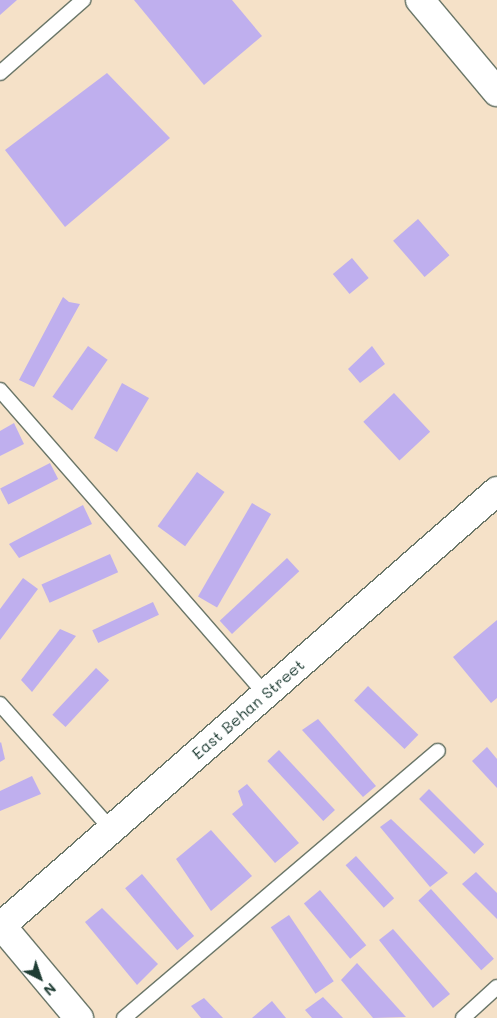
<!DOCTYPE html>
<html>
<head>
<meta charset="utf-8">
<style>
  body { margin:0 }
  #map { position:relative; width:497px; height:1018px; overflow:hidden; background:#f5e1c8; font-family:Mali,sans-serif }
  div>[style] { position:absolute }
  .building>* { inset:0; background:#bfafee; transform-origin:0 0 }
  .roads { filter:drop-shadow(1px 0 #6a7668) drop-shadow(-1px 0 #6a7668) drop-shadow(0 1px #6a7668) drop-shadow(0 -1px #6a7668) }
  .service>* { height:14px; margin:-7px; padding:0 7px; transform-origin:7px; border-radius:7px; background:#fff }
  .minor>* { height:28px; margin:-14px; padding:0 14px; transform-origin:14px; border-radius:14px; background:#fff }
  .tertiary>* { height:28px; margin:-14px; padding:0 14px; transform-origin:14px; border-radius:14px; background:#fff }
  span { translate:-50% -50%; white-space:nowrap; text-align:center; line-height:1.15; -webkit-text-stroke:4.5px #fff; paint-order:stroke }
  .street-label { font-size:16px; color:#1f3d34 }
  .north { position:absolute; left:15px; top:953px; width:50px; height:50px; -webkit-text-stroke:4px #fff; paint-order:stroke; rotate:139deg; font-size:14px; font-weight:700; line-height:20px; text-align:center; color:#1f3d34 }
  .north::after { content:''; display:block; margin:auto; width:18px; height:22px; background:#1f3d34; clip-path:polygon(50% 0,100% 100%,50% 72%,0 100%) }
</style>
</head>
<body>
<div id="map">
  <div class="building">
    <i style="clip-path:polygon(0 0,17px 0,0 15px)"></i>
    <i style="clip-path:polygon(134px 0,232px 0,262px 36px,204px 85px)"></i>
    <i style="clip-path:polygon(107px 73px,170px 138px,65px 227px,5px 150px)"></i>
    <i style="left:418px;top:219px;width:48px;height:33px;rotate:49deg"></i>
    <i style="left:352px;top:258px;width:26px;height:25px;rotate:50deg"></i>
    <i style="clip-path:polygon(63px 297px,69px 302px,80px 304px,34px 387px,19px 380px)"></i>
    <i style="left:88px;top:346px;width:24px;height:62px;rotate:35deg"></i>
    <i style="clip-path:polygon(372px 346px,385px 364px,360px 383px,348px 369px)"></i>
    <i style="clip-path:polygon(122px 383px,149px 398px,117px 452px,94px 438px)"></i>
    <i style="left:394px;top:393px;width:53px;height:42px;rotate:47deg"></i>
    <i style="clip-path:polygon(14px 423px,24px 444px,0 456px,0 431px)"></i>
    <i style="left:50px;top:463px;width:18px;height:56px;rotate:63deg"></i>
    <i style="left:197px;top:472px;width:34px;height:67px;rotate:36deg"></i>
    <i style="left:252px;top:503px;width:22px;height:108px;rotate:30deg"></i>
    <i style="clip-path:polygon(83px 505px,92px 524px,19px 558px,9px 544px)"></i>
    <i style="left:110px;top:554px;width:20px;height:75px;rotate:66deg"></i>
    <i style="left:287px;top:558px;width:18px;height:92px;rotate:47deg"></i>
    <i style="clip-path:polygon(23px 578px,38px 589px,0 640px,0 609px)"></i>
    <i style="left:153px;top:602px;width:14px;height:67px;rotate:65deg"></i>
    <i style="clip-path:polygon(497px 620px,497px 698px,491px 703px,453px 657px)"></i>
    <i style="clip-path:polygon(60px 629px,76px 636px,32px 692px,21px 680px)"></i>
    <i style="left:96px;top:668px;width:18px;height:64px;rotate:43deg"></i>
    <i style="left:368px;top:686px;width:70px;height:20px;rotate:44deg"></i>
    <i style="clip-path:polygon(318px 719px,376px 786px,363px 797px,302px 730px)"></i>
    <i style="clip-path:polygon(1px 742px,5px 759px,0 762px,0 743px)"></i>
    <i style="clip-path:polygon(487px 747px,497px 759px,497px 788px,472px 761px)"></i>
    <i style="left:279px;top:750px;width:82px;height:16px;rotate:47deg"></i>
    <i style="clip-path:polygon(32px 776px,41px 794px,0 811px,0 791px)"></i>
    <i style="clip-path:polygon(247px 784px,299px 843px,275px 863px,232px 814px,243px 805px,238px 791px)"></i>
    <i style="left:429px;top:789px;width:78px;height:14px;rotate:45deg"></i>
    <i style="clip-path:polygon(391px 819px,448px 873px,430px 887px,380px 827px)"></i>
    <i style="clip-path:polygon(211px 830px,252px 876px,211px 911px,176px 859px)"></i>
    <i style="left:356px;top:856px;width:57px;height:14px;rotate:48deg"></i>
    <i style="clip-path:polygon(476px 872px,497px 893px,497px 919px,462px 884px)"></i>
    <i style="left:142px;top:874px;width:81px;height:22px;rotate:50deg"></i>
    <i style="left:431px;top:889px;width:94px;height:17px;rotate:48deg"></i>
    <i style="left:320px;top:890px;width:72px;height:21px;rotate:50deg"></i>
    <i style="clip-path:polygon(102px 908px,158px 964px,137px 985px,85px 922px)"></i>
    <i style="left:289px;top:915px;width:80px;height:22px;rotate:56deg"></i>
    <i style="clip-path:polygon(393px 929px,450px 994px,433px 1008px,379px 940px)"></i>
    <i style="clip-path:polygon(357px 963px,406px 1017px,373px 1018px,341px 980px)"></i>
    <i style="clip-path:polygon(323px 997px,343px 1018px,312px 1018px,305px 1010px)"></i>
    <i style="clip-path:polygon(204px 998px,223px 1018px,201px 1018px,191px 1006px)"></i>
    <i style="clip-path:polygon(272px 1001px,286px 1018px,252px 1018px)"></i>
  </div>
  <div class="roads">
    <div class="service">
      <i style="left:0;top:73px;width:111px;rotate:-41.3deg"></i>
      <i style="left:0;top:390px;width:403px;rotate:48.9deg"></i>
      <i style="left:0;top:704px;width:169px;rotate:48.4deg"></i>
      <i style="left:124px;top:1018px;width:412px;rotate:-40.4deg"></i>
      <i style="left:463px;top:1018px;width:46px;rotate:-42.4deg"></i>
    </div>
    <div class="minor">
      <i style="left:0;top:924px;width:123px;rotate:50deg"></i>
      <i style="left:0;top:927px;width:661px;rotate:-41.26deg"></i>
    </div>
    <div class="tertiary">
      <i style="left:420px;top:0;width:120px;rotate:50.1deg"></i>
    </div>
  </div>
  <div class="street-label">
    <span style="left:248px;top:709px;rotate:-41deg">East Behan Street</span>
  </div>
  <div class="north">N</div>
</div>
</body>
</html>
